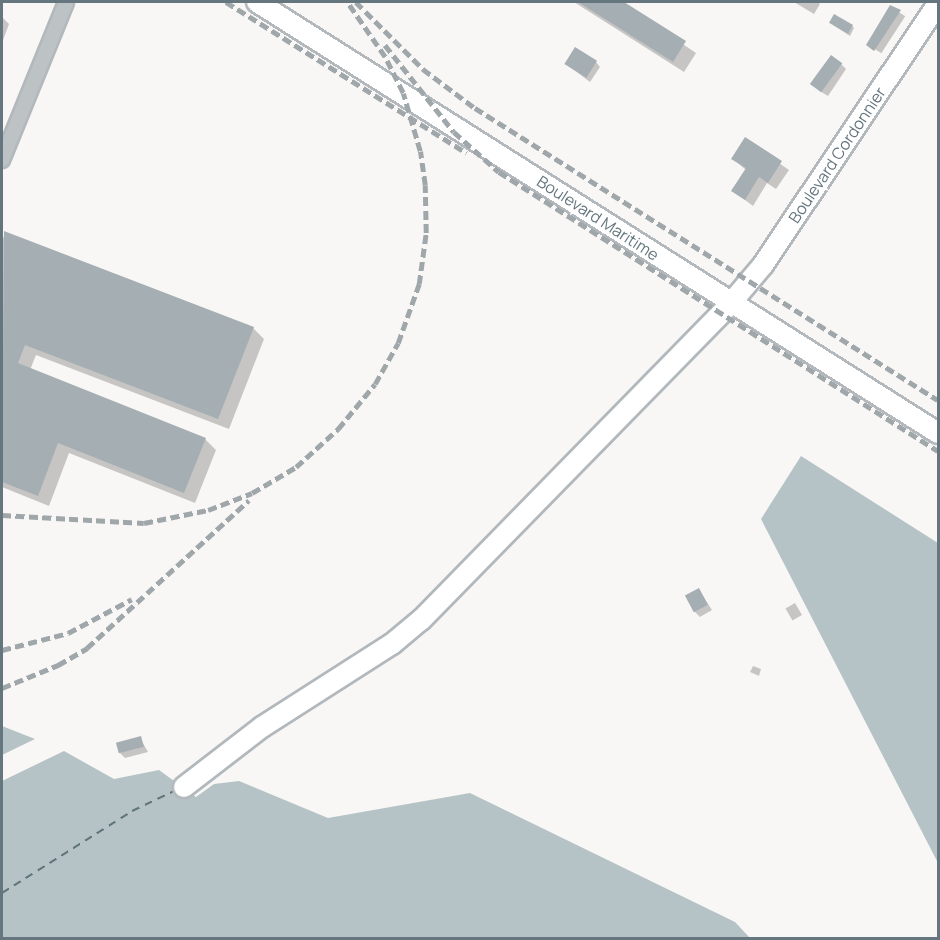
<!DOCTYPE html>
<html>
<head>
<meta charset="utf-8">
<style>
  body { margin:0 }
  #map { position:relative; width:940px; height:940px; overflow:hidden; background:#f8f7f5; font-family:Manrope,sans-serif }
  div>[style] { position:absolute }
  .water>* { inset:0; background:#b6c3c6 }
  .shadow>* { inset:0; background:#0003; transform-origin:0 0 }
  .ferry>* { height:1.5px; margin-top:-0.75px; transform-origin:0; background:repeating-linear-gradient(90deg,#607578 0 8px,transparent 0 14px) }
  .building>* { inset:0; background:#a5aeb2; transform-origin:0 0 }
  .roads { filter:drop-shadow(2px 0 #b2b8bc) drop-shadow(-2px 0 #b2b8bc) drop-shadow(0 2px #b2b8bc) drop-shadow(0 -2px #b2b8bc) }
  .street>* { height:14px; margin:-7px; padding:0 7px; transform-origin:7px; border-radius:7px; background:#bdc2c5 }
  .secondary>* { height:20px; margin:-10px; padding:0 10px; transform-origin:10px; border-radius:10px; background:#fff }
  .rail>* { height:4.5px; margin-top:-2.25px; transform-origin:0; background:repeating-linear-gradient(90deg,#a0a7ab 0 9px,transparent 0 13.5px) }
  span { translate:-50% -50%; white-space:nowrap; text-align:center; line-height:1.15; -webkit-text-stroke:6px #fff; paint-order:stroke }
  .street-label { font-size:16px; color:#66767e }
  .frame { position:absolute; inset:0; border:3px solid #66767e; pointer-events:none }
</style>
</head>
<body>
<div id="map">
  <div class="water">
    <i style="clip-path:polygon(801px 456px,938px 543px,938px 863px,761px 519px)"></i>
    <i style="clip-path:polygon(2px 726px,35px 739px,2px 755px)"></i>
    <i style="clip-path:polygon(64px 751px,114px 779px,159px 770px,196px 797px,214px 784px,239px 781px,328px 818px,470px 793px,735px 922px,750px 938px,2px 938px,2px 781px)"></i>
  </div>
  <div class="shadow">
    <i style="clip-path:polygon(574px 2px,621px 2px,696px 53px,684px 72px)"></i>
    <i style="clip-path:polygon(794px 2px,817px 2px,820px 4px,814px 14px)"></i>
    <i style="left:891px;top:7px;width:17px;height:44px;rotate:33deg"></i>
    <i style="clip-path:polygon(2px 17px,9px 24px,2px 43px)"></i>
    <i style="clip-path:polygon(833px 25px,852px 26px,854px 28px,850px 36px)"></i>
    <i style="clip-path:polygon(596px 62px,600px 67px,590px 82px,566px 64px)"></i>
    <i style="clip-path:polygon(841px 64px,846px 69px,828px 96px,818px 90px)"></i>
    <i style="clip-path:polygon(746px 140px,789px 170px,776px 189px,767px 183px,753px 206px,733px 191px,746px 170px,733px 159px)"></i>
    <i style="clip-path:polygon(5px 233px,253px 328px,264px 339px,229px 429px,36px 355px,30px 370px,205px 439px,216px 450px,195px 503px,69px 453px,49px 506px,2px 487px,2px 242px)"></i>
    <i style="clip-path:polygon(699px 590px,712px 610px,700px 617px,695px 612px)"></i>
    <i style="left:795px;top:603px;width:14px;height:11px;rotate:60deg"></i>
    <i style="clip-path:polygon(753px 666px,761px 669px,759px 676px,750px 672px)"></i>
    <i style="clip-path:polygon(140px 738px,148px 752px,125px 758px,120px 753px)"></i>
  </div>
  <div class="ferry">
    <i style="left:2px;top:893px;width:154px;rotate:-32.2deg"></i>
    <i style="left:132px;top:811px;width:49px;rotate:-25.5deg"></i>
  </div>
  <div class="building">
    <i style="clip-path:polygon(578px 2px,624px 2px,686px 41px,673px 62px)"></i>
    <i style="clip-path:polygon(890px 5px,901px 10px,874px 51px,866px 45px)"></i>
    <i style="left:834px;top:14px;width:22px;height:10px;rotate:30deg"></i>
    <i style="left:575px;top:47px;width:26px;height:20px;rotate:32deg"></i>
    <i style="left:831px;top:55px;width:14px;height:36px;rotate:36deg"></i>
    <i style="clip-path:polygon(745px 137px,782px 161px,768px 183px,759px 177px,745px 200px,731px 191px,746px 168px,731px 159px)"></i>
    <i style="clip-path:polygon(4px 231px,254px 327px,218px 419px,25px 345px,18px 363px,206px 438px,184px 493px,58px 443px,38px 496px,2px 482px)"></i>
    <i style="left:699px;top:588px;width:19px;height:16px;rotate:62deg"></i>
    <i style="left:141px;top:736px;width:11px;height:26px;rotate:75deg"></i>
  </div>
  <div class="roads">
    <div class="street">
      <i style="left:2px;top:160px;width:170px;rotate:-67.9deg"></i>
    </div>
    <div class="secondary">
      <i style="left:257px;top:2px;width:806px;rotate:32.33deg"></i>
      <i style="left:184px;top:787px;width:98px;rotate:-37.6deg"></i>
      <i style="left:262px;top:727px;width:154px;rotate:-32.6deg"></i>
      <i style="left:392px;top:644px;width:38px;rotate:-40deg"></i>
      <i style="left:421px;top:620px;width:443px;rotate:-45.6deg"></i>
      <i style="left:731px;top:303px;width:50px;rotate:-49.9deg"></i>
      <i style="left:763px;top:265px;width:314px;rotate:-56.2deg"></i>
    </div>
  </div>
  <div class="rail">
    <i style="left:226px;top:2px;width:284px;rotate:32.1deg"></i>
    <i style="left:356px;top:2px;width:95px;rotate:45deg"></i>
    <i style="left:423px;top:69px;width:65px;rotate:36.9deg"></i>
    <i style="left:475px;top:108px;width:547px;rotate:32.24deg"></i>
    <i style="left:385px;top:45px;width:111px;rotate:51.6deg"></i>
    <i style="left:454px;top:132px;width:60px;rotate:41.6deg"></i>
    <i style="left:499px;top:172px;width:520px;rotate:32.44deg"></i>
    <i style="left:2px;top:515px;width:142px;rotate:3.2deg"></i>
    <i style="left:144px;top:523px;width:65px;rotate:-11.5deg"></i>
    <i style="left:208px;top:510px;width:47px;rotate:-21.1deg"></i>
    <i style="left:252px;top:493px;width:51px;rotate:-30.6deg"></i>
    <i style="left:296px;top:467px;width:57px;rotate:-42.1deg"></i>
    <i style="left:338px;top:429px;width:58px;rotate:-50.6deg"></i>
    <i style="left:375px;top:384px;width:47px;rotate:-60.7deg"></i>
    <i style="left:398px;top:343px;width:63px;rotate:-70.4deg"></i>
    <i style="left:419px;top:284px;width:51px;rotate:-82.2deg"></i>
    <i style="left:426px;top:233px;width:48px;rotate:-91.2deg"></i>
    <i style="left:425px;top:185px;width:34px;rotate:-98deg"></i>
    <i style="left:420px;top:151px;width:60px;rotate:-106.3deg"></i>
    <i style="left:403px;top:93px;width:40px;rotate:-116.6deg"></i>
    <i style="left:385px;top:57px;width:67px;rotate:-124.6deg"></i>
    <i style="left:2px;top:650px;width:68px;rotate:-14.4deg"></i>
    <i style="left:68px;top:633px;width:72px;rotate:-28deg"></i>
    <i style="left:2px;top:688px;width:61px;rotate:-22.3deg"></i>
    <i style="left:58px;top:665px;width:34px;rotate:-30deg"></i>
    <i style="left:87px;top:648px;width:219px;rotate:-42.4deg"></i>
  </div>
  <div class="street-label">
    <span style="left:837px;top:155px;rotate:-56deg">Boulevard Cordonnier</span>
    <span style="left:598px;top:218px;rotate:33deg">Boulevard Maritime</span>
  </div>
  <div class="frame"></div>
</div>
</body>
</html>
